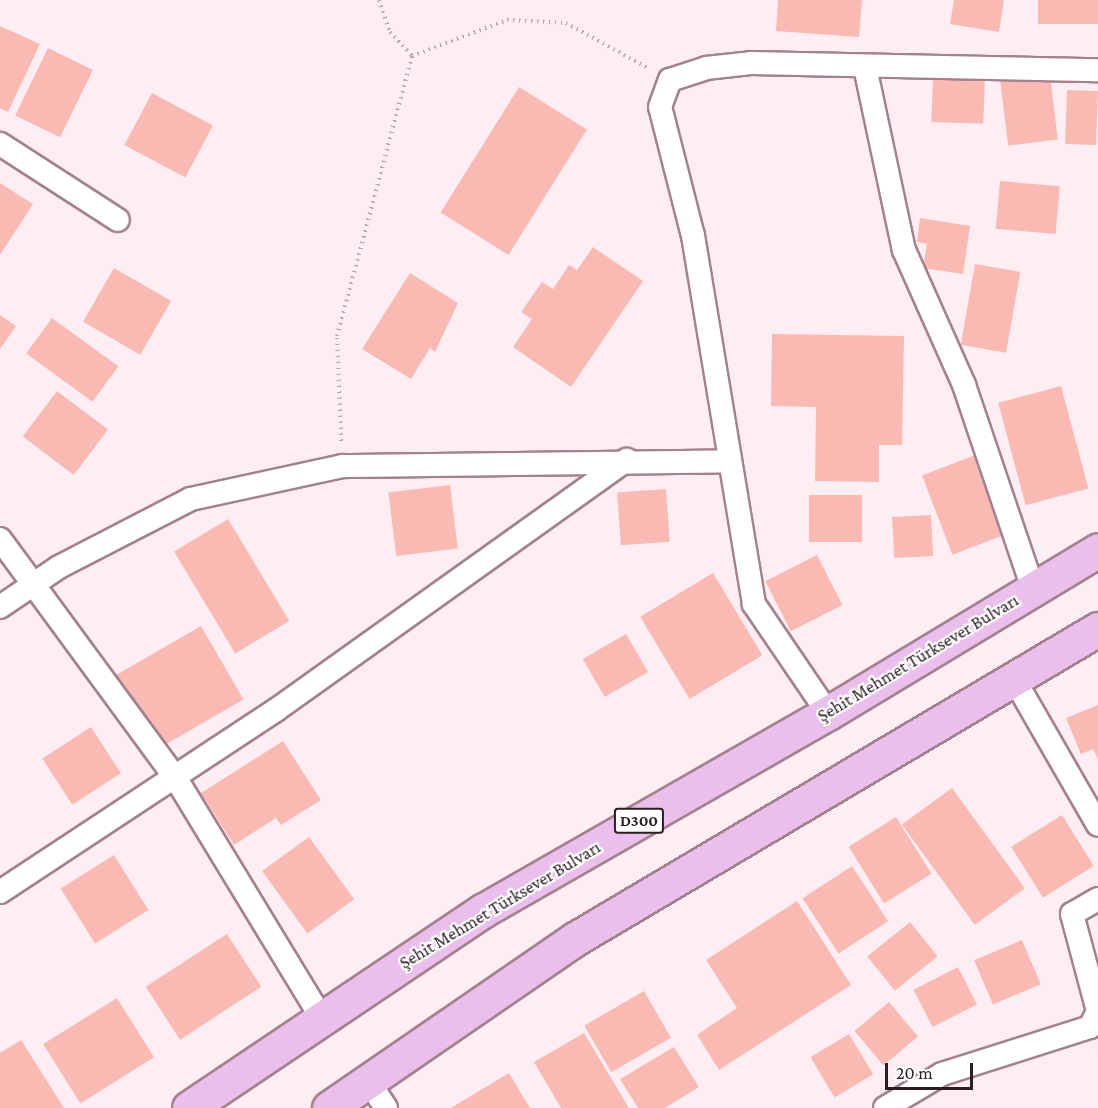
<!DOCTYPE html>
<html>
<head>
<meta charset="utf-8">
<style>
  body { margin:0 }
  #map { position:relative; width:1098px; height:1108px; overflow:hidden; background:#feeef4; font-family:"Crimson Pro",serif }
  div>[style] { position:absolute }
  .building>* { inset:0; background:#fabab4; transform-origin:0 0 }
  .path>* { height:4px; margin-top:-2px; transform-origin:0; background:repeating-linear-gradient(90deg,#b9a9af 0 1.5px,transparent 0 6px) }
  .roads { filter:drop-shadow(2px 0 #a4818e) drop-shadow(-2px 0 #a4818e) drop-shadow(0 2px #a4818e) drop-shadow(0 -2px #a4818e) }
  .minor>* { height:22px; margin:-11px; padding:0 11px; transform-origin:11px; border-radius:11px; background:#fff }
  .trunk>* { height:33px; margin:-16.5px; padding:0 16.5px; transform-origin:16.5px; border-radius:16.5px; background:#eabfec }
  span { translate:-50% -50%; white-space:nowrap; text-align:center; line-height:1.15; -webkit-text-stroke:4.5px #fff; paint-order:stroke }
  .shield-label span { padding:2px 4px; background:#fff; border:2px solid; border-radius:4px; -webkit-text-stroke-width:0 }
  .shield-label { font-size:16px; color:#2b1d22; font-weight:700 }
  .street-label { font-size:18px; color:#2b1d22 }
  .scale { position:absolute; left:885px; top:1063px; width:88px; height:27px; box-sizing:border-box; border:3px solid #2b1d22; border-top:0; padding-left:8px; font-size:18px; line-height:21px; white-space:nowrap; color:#2b1d22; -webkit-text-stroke:4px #fff; paint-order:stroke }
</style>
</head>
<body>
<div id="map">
  <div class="building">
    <i style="clip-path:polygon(778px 0,862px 0,859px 37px,776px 31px)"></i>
    <i style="clip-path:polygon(954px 0,1004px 0,999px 32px,950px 24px)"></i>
    <i style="left:1038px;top:0;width:60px;height:24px"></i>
    <i style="clip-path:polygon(0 26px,40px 44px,8px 112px,0 108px)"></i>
    <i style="left:48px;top:48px;width:50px;height:75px;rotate:26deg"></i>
    <i style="left:933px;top:75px;width:52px;height:47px;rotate:2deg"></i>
    <i style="left:1050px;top:76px;width:64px;height:50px;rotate:83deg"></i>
    <i style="left:519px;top:87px;width:80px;height:148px;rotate:32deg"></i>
    <i style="left:1067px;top:90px;width:31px;height:54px;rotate:2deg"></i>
    <i style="left:152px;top:93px;width:69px;height:59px;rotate:28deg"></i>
    <i style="left:1000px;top:181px;width:60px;height:48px;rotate:5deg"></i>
    <i style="clip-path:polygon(0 183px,33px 204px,0 255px)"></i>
    <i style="clip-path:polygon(920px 218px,970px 226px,963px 274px,923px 268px,927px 244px,917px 242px)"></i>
    <i style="clip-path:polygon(593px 247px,643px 281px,571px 387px,513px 347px,532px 319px,521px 312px,542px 282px,553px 289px,569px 265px,577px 270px)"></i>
    <i style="left:975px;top:264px;width:46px;height:82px;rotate:10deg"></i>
    <i style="left:114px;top:268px;width:66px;height:62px;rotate:30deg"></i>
    <i style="clip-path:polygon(410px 273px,458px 303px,435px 352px,430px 348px,411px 379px,362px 349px)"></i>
    <i style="clip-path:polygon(0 315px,16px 326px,0 349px)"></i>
    <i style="left:52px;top:318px;width:82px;height:44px;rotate:36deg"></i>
    <i style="clip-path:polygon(772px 334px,904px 336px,902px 445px,879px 445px,879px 482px,815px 481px,816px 407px,771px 406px)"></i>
    <i style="left:1061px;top:386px;width:106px;height:65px;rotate:75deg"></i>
    <i style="left:57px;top:391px;width:64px;height:57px;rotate:37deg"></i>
    <i style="left:978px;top:454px;width:85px;height:60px;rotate:69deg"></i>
    <i style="left:450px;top:485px;width:64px;height:62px;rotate:83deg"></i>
    <i style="left:666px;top:489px;width:53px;height:49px;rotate:86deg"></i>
    <i style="left:862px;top:495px;width:47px;height:53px;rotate:90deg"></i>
    <i style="left:931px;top:515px;width:41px;height:39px;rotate:87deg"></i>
    <i style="left:228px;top:519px;width:119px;height:63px;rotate:59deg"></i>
    <i style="left:817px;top:555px;width:56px;height:58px;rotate:63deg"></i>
    <i style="left:713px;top:573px;width:96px;height:85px;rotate:59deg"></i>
    <i style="left:201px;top:626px;width:85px;height:101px;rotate:60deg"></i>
    <i style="left:626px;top:634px;width:44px;height:50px;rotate:60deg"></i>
    <i style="clip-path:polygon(1098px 705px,1098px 759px,1093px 749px,1081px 754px,1066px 718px)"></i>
    <i style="left:91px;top:727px;width:55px;height:58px;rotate:57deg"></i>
    <i style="clip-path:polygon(283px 741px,321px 800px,281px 825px,276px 818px,234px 845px,201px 793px)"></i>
    <i style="left:952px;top:788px;width:124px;height:62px;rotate:54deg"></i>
    <i style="left:1062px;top:815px;width:60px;height:60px;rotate:58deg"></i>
    <i style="left:896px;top:817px;width:67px;height:56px;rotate:58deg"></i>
    <i style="left:309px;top:837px;width:77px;height:58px;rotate:54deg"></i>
    <i style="left:114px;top:855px;width:65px;height:63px;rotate:58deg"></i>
    <i style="left:852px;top:866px;width:66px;height:59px;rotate:57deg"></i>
    <i style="clip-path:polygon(797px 901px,851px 985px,719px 1070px,697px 1035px,737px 1008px,706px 960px)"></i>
    <i style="left:910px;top:922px;width:44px;height:55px;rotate:51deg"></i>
    <i style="left:227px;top:934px;width:63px;height:97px;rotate:57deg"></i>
    <i style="left:1022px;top:940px;width:48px;height:52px;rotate:67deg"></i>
    <i style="left:958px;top:967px;width:42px;height:50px;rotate:63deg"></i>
    <i style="left:644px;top:991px;width:54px;height:69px;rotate:60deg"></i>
    <i style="left:117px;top:998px;width:70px;height:87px;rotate:58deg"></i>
    <i style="left:889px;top:1002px;width:45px;height:45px;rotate:50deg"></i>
    <i style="clip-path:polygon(584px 1033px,629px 1108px,561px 1108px,534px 1062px)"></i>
    <i style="left:849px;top:1034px;width:47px;height:45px;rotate:59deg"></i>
    <i style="clip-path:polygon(21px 1040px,64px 1108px,0 1108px,0 1053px)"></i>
    <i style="clip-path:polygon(674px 1047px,699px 1087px,665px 1108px,638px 1108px,620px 1079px)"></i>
    <i style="clip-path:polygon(509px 1073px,530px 1108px,451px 1108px,454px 1106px)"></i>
  </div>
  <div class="path">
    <i style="left:379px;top:0;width:34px;rotate:71deg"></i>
    <i style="left:390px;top:32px;width:33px;rotate:47deg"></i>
    <i style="left:412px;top:56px;width:102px;rotate:-20.8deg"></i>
    <i style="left:507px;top:20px;width:59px;rotate:2.9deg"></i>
    <i style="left:566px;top:23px;width:94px;rotate:28.8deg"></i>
    <i style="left:341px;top:441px;width:105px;rotate:-92.2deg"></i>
    <i style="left:337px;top:336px;width:290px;rotate:-75deg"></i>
  </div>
  <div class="roads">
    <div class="minor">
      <i style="left:865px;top:67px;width:187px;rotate:78deg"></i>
      <i style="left:904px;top:250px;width:148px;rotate:66deg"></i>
      <i style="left:964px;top:385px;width:215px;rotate:71.3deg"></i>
      <i style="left:0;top:144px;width:140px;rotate:32.8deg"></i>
      <i style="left:0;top:539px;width:295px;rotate:53.7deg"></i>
      <i style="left:175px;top:777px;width:281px;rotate:58.7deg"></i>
      <i style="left:0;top:607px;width:71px;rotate:-34.1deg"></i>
      <i style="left:59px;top:567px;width:148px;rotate:-27.3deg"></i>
      <i style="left:191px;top:499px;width:155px;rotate:-12.3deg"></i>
      <i style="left:342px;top:466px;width:386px;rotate:-0.7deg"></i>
      <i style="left:1014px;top:679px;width:168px;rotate:60.1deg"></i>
      <i style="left:828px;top:713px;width:132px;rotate:-124.2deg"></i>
      <i style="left:754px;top:604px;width:373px;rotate:-99.4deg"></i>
      <i style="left:693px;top:236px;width:133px;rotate:-104.3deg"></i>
      <i style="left:660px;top:107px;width:29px;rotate:-70deg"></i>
      <i style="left:670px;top:80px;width:38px;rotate:-18deg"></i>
      <i style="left:706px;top:68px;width:45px;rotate:-6.3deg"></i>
      <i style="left:751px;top:63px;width:347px;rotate:1.2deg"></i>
      <i style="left:0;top:892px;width:331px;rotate:-33.4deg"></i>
      <i style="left:276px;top:710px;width:431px;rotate:-35.5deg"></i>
      <i style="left:1098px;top:899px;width:30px;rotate:150deg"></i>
      <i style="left:1072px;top:914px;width:100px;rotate:75deg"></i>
      <i style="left:368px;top:1081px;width:32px;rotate:56deg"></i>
      <i style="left:885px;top:1108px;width:66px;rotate:-30.8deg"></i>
      <i style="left:942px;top:1074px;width:155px;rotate:-17.6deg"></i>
      <i style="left:1090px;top:1027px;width:18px;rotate:-63deg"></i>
    </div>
    <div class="trunk">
      <i style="left:189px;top:1108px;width:355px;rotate:-33.9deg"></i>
      <i style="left:484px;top:910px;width:396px;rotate:-29.8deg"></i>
      <i style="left:828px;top:713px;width:315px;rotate:-31.1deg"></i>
      <i style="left:329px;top:1108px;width:298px;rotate:-34.5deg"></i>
      <i style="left:575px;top:939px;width:608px;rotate:-30.66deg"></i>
    </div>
  </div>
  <div class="shield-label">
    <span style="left:639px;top:821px">D300</span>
  </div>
  <div class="street-label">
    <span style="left:918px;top:658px;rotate:-31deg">Şehit Mehmet Türksever Bulvarı</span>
    <span style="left:500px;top:905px;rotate:-31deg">Şehit Mehmet Türksever Bulvarı</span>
  </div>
  <div class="scale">20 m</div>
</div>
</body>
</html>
